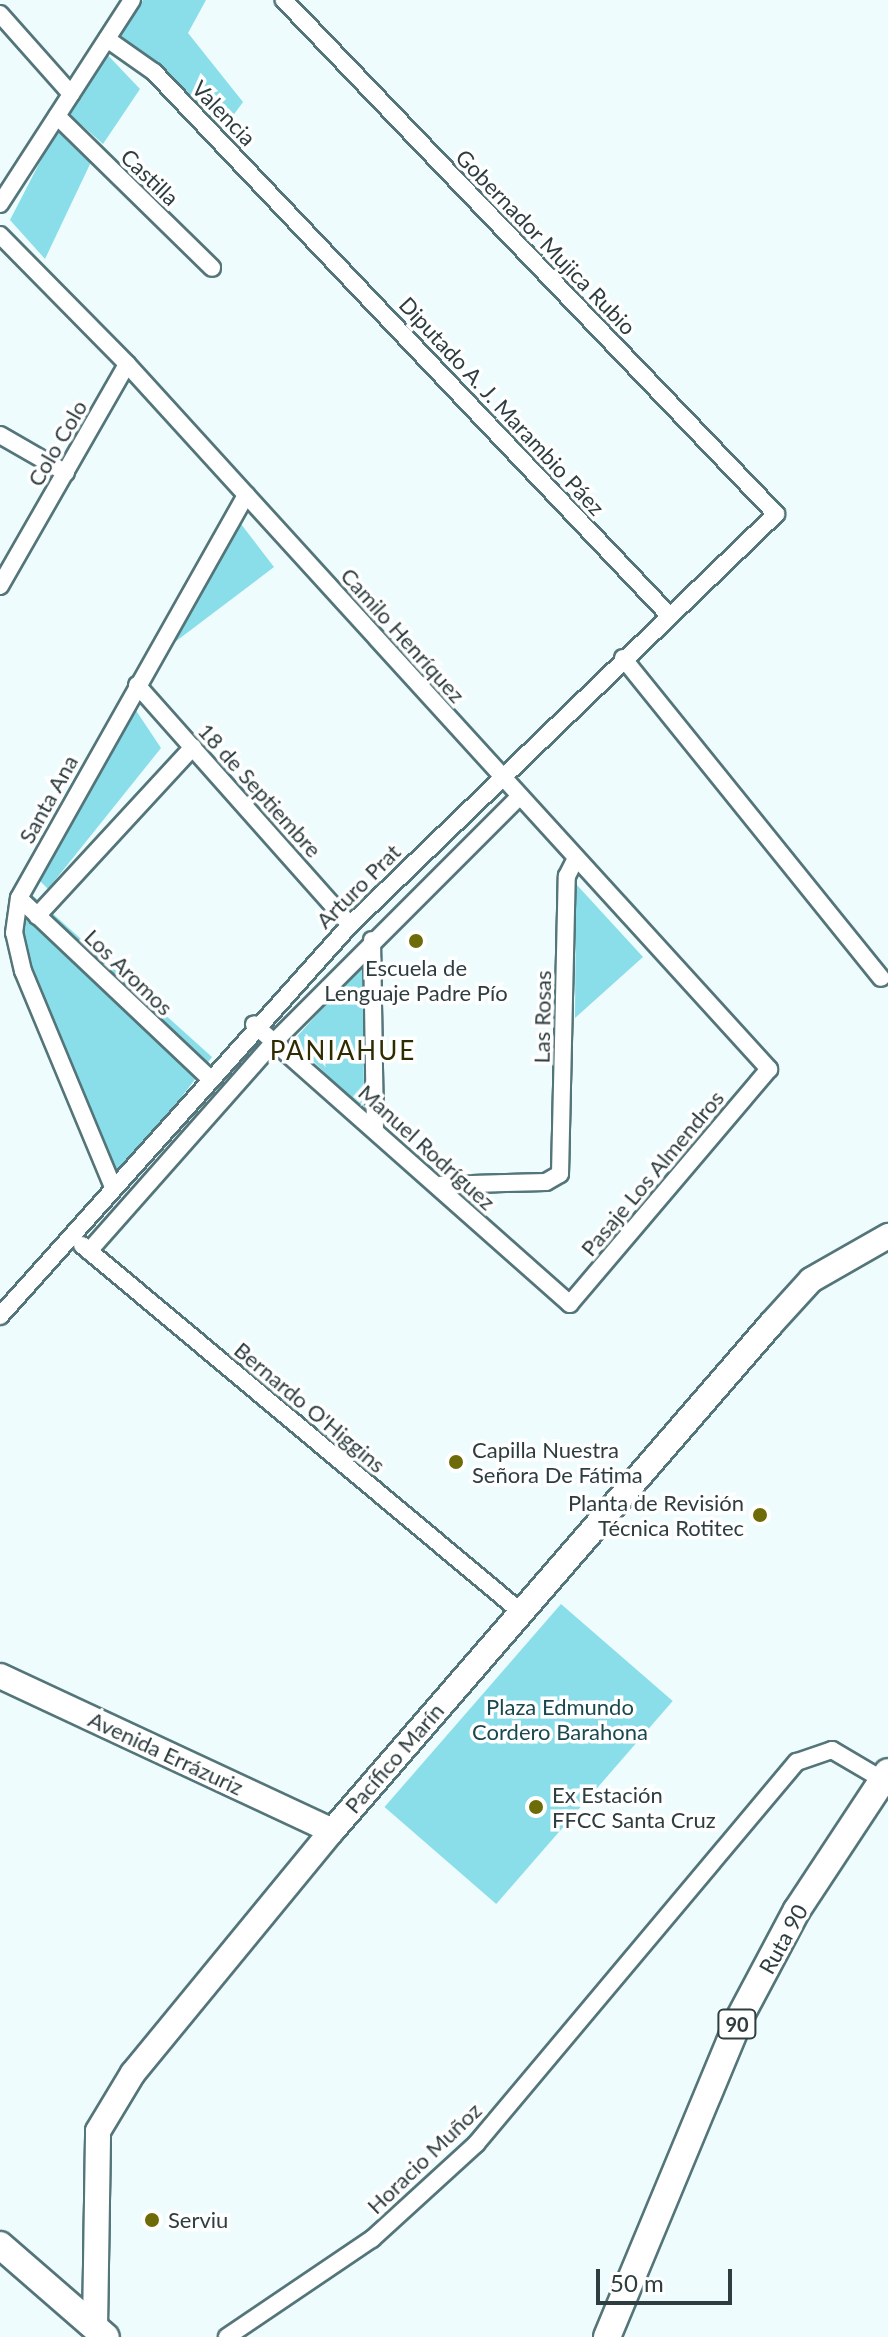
<!DOCTYPE html>
<html>
<head>
<meta charset="utf-8">
<style>
  body { margin:0 }
  #map { position:relative; width:888px; height:2337px; overflow:hidden; background:#eefcfe; font-family:Lato,sans-serif }
  div>[style] { position:absolute }
  .green>* { inset:0; background:#89dee9; transform-origin:0 0 }
  .roads { filter:drop-shadow(2px 0 #547579) drop-shadow(-2px 0 #547579) drop-shadow(0 2px #547579) drop-shadow(0 -2px #547579) }
  .street>* { height:16px; margin:-8px; padding:0 8px; transform-origin:8px; border-radius:8px; background:#fff }
  .secondary>* { height:24px; margin:-12px; padding:0 12px; transform-origin:12px; border-radius:12px; background:#fff }
  .primary>* { height:26px; margin:-13px; padding:0 13px; transform-origin:13px; border-radius:13px; background:#fff }
  .dots>* { width:22px; height:22px; translate:-50% -50%; box-sizing:border-box; border:4px solid #fff; border-radius:50% }
  span { translate:-50% -50%; white-space:nowrap; text-align:center; line-height:1.15; -webkit-text-stroke:7px #fff; paint-order:stroke }
  .shield-label span { padding:2px 6px; background:#fff; border:2px solid; border-radius:6px; -webkit-text-stroke-width:0 }
  .shield-label { font-size:20px; color:#2e3d3f; font-weight:700 }
  .street-label { font-size:22px; color:#2e3d3f }
  .poi-label { font-size:22px; color:#2e3d3f }
  .left { translate:0 -50%; text-align:left }
  .right { translate:-100% -50%; text-align:right }
  .park-label { font-size:22px; color:#19494f }
  .quarter-label { font-size:26px; color:#2e2d02; letter-spacing:2px }
  .scale { position:absolute; left:596px; top:2269px; width:136px; height:36px; box-sizing:border-box; border:4px solid #2e3d3f; border-top:0; padding-left:10px; font-size:24px; line-height:28px; white-space:nowrap; color:#2e3d3f; -webkit-text-stroke:6px #fff; paint-order:stroke }
</style>
</head>
<body>
<div id="map">
  <div class="green">
    <i style="clip-path:polygon(143px 0,206px 0,188px 33px,243px 102px,216px 139px,118px 36px)"></i>
    <i style="clip-path:polygon(101px 48px,140px 89px,103px 144px,67px 112px)"></i>
    <i style="clip-path:polygon(57px 129px,91px 162px,45px 259px,10px 220px)"></i>
    <i style="clip-path:polygon(241px 524px,274px 567px,167px 648px,223px 529px)"></i>
    <i style="clip-path:polygon(135px 709px,161px 748px,48px 889px,39px 880px)"></i>
    <i style="clip-path:polygon(576px 884px,643px 957px,575px 1018px)"></i>
    <i style="clip-path:polygon(21px 885px,212px 1057px,113px 1187px,23px 971px)"></i>
    <i style="clip-path:polygon(363px 963px,364px 1112px,293px 1041px)"></i>
    <i style="left:561px;top:1604px;width:148px;height:269px;rotate:41deg"></i>
  </div>
  <div class="roads">
    <div class="street">
      <i style="left:0;top:14px;width:107px;rotate:48.4deg"></i>
      <i style="left:107px;top:39px;width:57px;rotate:35.1deg"></i>
      <i style="left:154px;top:72px;width:748px;rotate:46.52deg"></i>
      <i style="left:57px;top:116px;width:217px;rotate:44.4deg"></i>
      <i style="left:0;top:204px;width:243px;rotate:-57.1deg"></i>
      <i style="left:0;top:235px;width:181px;rotate:45.4deg"></i>
      <i style="left:127px;top:364px;width:954px;rotate:47.68deg"></i>
      <i style="left:769px;top:1069px;width:308px;rotate:130.3deg"></i>
      <i style="left:570px;top:1304px;width:422px;rotate:-138.5deg"></i>
      <i style="left:0;top:435px;width:76px;rotate:29.9deg"></i>
      <i style="left:0;top:586px;width:256px;rotate:-60.2deg"></i>
      <i style="left:623px;top:658px;width:411px;rotate:51.1deg"></i>
      <i style="left:137px;top:685px;width:321px;rotate:48.4deg"></i>
      <i style="left:19px;top:898px;width:260px;rotate:43.4deg"></i>
      <i style="left:37px;top:916px;width:230px;rotate:-47.3deg"></i>
      <i style="left:372px;top:940px;width:189px;rotate:89.1deg"></i>
      <i style="left:437px;top:1185px;width:109px;rotate:-1.6deg"></i>
      <i style="left:546px;top:1182px;width:16px;rotate:-30deg"></i>
      <i style="left:560px;top:1174px;width:298px;rotate:-88.7deg"></i>
      <i style="left:567px;top:876px;width:20px;rotate:-63deg"></i>
      <i style="left:113px;top:1187px;width:234px;rotate:-112.6deg"></i>
      <i style="left:23px;top:971px;width:39px;rotate:-103deg"></i>
      <i style="left:14px;top:933px;width:35px;rotate:-82deg"></i>
      <i style="left:19px;top:898px;width:463px;rotate:-60.6deg"></i>
      <i style="left:82px;top:1245px;width:572px;rotate:39.9deg"></i>
      <i style="left:89px;top:1251px;width:281px;rotate:-48.5deg"></i>
      <i style="left:275px;top:1041px;width:346px;rotate:-45deg"></i>
      <i style="left:0;top:1316px;width:525px;rotate:-48.17deg"></i>
      <i style="left:350px;top:925px;width:592px;rotate:-43.97deg"></i>
      <i style="left:776px;top:514px;width:712px;rotate:-133.75deg"></i>
      <i style="left:227px;top:2337px;width:175px;rotate:-34.1deg"></i>
      <i style="left:372px;top:2239px;width:141px;rotate:-42.4deg"></i>
      <i style="left:476px;top:2144px;width:499px;rotate:-50deg"></i>
      <i style="left:797px;top:1762px;width:37px;rotate:-19deg"></i>
      <i style="left:832px;top:1750px;width:59px;rotate:30.5deg"></i>
    </div>
    <div class="secondary">
      <i style="left:0;top:1676px;width:366px;rotate:25deg"></i>
      <i style="left:95px;top:2328px;width:197px;rotate:-89.1deg"></i>
      <i style="left:98px;top:2131px;width:68px;rotate:-58.9deg"></i>
      <i style="left:133px;top:2073px;width:313px;rotate:-50.6deg"></i>
      <i style="left:332px;top:1831px;width:671px;rotate:-49.11deg"></i>
      <i style="left:771px;top:1324px;width:59px;rotate:-47.7deg"></i>
      <i style="left:811px;top:1280px;width:89px;rotate:-29.7deg"></i>
    </div>
    <div class="primary">
      <i style="left:0;top:2245px;width:140px;rotate:41deg"></i>
      <i style="left:607px;top:2337px;width:347px;rotate:-67.4deg"></i>
      <i style="left:740px;top:2017px;width:121px;rotate:-62deg"></i>
      <i style="left:797px;top:1910px;width:165px;rotate:-56.6deg"></i>
    </div>
  </div>
  <div class="dots">
    <i style="left:416px;top:941px;background:#6e6c09"></i>
    <i style="left:456px;top:1462px;background:#6e6c09"></i>
    <i style="left:760px;top:1515px;background:#6e6c09"></i>
    <i style="left:536px;top:1807px;background:#6e6c09"></i>
    <i style="left:152px;top:2220px;background:#6e6c09"></i>
  </div>
  <div class="shield-label">
    <span style="left:737px;top:2024px">90</span>
  </div>
  <div class="street-label">
    <span style="left:224px;top:113px;rotate:46deg">Valencia</span>
    <span style="left:150px;top:177px;rotate:44deg">Castilla</span>
    <span style="left:546px;top:242px;rotate:46deg">Gobernador Mujica Rubio</span>
    <span style="left:502px;top:406px;rotate:47deg">Diputado A. J. Marambio Páez</span>
    <span style="left:57px;top:443px;rotate:-60deg">Colo Colo</span>
    <span style="left:403px;top:635px;rotate:48deg">Camilo Henríquez</span>
    <span style="left:260px;top:790px;rotate:48deg">18 de Septiembre</span>
    <span style="left:48px;top:799px;rotate:-61deg">Santa Ana</span>
    <span style="left:358px;top:886px;rotate:-45deg">Arturo Prat</span>
    <span style="left:129px;top:972px;rotate:44deg">Los Aromos</span>
    <span style="left:542px;top:1017px;rotate:-89deg">Las Rosas</span>
    <span style="left:427px;top:1147px;rotate:42deg">Manuel Rodríguez</span>
    <span style="left:652px;top:1173px;rotate:-50deg">Pasaje Los Almendros</span>
    <span style="left:310px;top:1407px;rotate:40deg">Bernardo O'Higgins</span>
    <span style="left:166px;top:1753px;rotate:25deg">Avenida Errázuriz</span>
    <span style="left:394px;top:1758px;rotate:-49deg">Pacífico Marín</span>
    <span style="left:783px;top:1939px;rotate:-61deg">Ruta 90</span>
    <span style="left:424px;top:2158px;rotate:-44deg">Horacio Muñoz</span>
  </div>
  <div class="poi-label">
    <span style="left:416px;top:980px">Escuela de<br>Lenguaje Padre Pío</span>
    <span class="left" style="left:472px;top:1462px">Capilla Nuestra<br>Señora De Fátima</span>
    <span class="right" style="left:744px;top:1515px">Planta de Revisión<br>Técnica Rotitec</span>
    <span class="left" style="left:552px;top:1807px">Ex Estación<br>FFCC Santa Cruz</span>
    <span class="left" style="left:168px;top:2220px">Serviu</span>
  </div>
  <div class="park-label">
    <span style="left:560px;top:1719px">Plaza Edmundo<br>Cordero Barahona</span>
  </div>
  <div class="quarter-label">
    <span style="left:343px;top:1051px">PANIAHUE</span>
  </div>
  <div class="scale">50 m</div>
</div>
</body>
</html>
